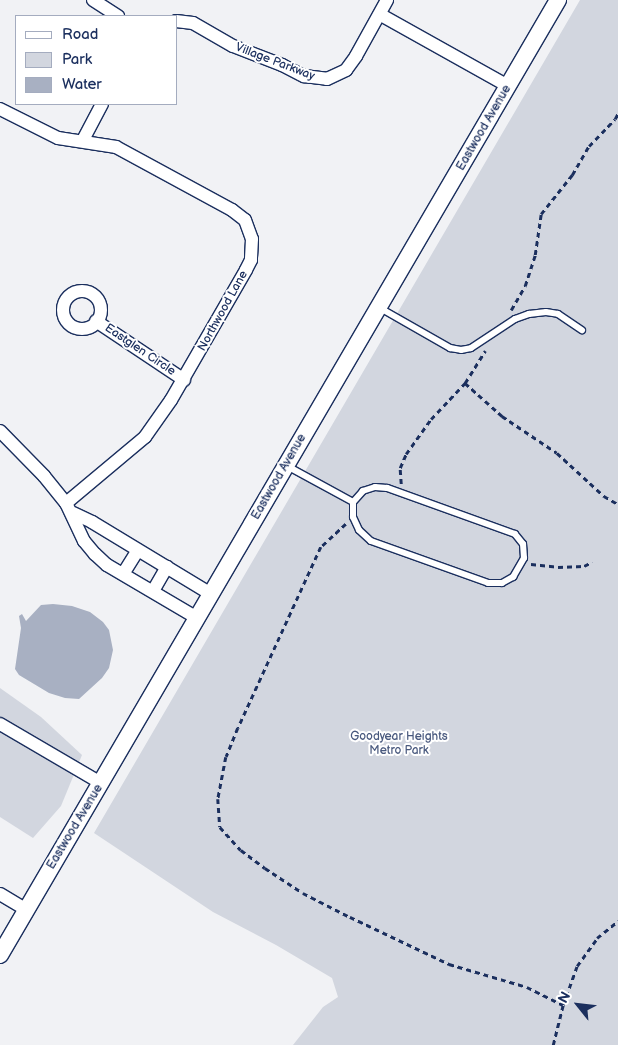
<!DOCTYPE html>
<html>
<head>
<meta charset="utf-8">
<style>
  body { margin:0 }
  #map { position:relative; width:618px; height:1045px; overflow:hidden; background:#f1f2f5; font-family:"Balsamiq Sans",sans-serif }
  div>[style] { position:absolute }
  .green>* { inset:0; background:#d2d6df }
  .water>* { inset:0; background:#a8b0c2 }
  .path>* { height:2.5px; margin-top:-1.25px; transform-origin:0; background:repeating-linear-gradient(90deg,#1b2f5e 0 5px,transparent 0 9px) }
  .roads { filter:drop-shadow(1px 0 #1b2f5e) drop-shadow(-1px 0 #1b2f5e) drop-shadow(0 1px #1b2f5e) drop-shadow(0 -1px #1b2f5e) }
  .service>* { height:6px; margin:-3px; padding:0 3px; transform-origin:3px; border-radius:3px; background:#fff }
  .minor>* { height:12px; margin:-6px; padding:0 6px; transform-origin:6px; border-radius:6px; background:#fff }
  .minor>.ring { margin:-6px; padding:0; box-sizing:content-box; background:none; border:12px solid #fff; border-radius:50% }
  .tertiary>* { height:16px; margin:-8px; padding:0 8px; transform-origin:8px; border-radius:8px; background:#fff }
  span { translate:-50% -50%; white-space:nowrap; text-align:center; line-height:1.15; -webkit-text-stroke:4px #fff; paint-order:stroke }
  .street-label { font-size:12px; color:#1b2f5e }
  .park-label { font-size:12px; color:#49597e }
  .legend { position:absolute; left:15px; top:15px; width:162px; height:90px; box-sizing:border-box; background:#fff; border:1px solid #a4acbf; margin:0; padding:6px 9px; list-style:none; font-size:15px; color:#1b2f5e }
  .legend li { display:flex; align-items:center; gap:10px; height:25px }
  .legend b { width:25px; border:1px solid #a4acbf }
  .north { position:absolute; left:553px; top:980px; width:50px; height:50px; -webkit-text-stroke:4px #fff; paint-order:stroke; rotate:299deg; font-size:14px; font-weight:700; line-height:20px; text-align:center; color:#1b2f5e }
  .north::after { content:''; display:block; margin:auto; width:18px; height:22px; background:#1b2f5e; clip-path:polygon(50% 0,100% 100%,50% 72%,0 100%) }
</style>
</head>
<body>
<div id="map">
  <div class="green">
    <i style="clip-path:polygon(580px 0,618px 0,618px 1045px,293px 1045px,323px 1007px,338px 997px,332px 978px,276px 945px,213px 912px,94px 833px)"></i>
    <i style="clip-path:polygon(0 688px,41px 717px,82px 755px,61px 806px,33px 838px,0 817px)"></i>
  </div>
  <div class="water">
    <i style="clip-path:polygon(53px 604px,72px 606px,90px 612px,103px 622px,109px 630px,113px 650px,109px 668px,102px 678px,79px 699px,65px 698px,49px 693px,19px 675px,15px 669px,21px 628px,19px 616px,22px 614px,26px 621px,41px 605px)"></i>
  </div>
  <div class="path">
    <i style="left:511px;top:310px;width:28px;rotate:-60deg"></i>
    <i style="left:525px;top:286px;width:33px;rotate:-72deg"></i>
    <i style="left:535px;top:255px;width:41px;rotate:-81.7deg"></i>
    <i style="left:541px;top:214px;width:50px;rotate:-51.5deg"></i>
    <i style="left:572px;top:175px;width:34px;rotate:-60deg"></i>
    <i style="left:589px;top:146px;width:37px;rotate:-46deg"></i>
    <i style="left:615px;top:119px;width:7px;rotate:-63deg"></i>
    <i style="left:465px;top:383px;width:50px;rotate:41.7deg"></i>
    <i style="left:502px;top:416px;width:66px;rotate:33.9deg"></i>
    <i style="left:557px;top:453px;width:64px;rotate:42.5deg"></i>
    <i style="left:604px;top:496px;width:16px;rotate:30deg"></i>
    <i style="left:401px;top:484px;width:16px;rotate:-94deg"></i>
    <i style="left:400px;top:468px;width:15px;rotate:-67deg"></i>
    <i style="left:406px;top:454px;width:43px;rotate:-54.5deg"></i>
    <i style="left:431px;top:419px;width:50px;rotate:-46.6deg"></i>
    <i style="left:465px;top:383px;width:38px;rotate:-58deg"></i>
    <i style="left:346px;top:524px;width:34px;rotate:137deg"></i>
    <i style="left:321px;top:547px;width:199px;rotate:114.6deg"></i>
    <i style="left:238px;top:728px;width:31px;rotate:112deg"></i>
    <i style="left:226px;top:757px;width:43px;rotate:100.8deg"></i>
    <i style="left:218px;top:799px;width:28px;rotate:86deg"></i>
    <i style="left:220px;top:827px;width:31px;rotate:48deg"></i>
    <i style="left:241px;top:850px;width:30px;rotate:37deg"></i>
    <i style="left:265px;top:868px;width:45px;rotate:33.3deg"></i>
    <i style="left:303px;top:893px;width:53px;rotate:27.1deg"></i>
    <i style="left:350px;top:917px;width:110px;rotate:25.4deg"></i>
    <i style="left:449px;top:964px;width:81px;rotate:16.4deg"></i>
    <i style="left:527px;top:987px;width:40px;rotate:26.6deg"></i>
    <i style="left:531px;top:564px;width:27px;rotate:6deg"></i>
    <i style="left:558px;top:567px;width:26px;rotate:-2deg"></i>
    <i style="left:584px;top:566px;width:9px;rotate:-27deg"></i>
    <i style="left:553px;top:1045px;width:41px;rotate:-76deg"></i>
    <i style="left:563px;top:1005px;width:41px;rotate:-70.3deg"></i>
    <i style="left:577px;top:966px;width:34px;rotate:-54deg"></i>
    <i style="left:597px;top:938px;width:27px;rotate:-39deg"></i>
  </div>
  <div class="roads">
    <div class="service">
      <i style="left:380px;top:308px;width:81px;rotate:29.7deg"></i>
      <i style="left:450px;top:348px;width:11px;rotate:10deg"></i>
      <i style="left:461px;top:350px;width:10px;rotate:-11deg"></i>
      <i style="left:471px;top:348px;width:53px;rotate:-33.4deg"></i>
      <i style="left:515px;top:319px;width:15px;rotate:-20deg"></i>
      <i style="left:529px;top:314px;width:17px;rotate:-7deg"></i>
      <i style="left:546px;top:312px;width:12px;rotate:9deg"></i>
      <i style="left:558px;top:314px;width:29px;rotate:34deg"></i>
      <i style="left:287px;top:466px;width:75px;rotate:28.6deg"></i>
      <i style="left:353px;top:502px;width:15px;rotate:90deg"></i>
      <i style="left:353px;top:517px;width:14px;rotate:65deg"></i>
      <i style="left:359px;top:530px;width:16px;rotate:43deg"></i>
      <i style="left:371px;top:541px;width:124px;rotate:19.7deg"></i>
      <i style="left:488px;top:583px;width:14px"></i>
      <i style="left:502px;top:583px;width:13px;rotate:-29deg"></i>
      <i style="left:513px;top:577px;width:22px;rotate:-60deg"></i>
      <i style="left:524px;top:558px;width:14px;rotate:-94deg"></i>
      <i style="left:523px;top:544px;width:13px;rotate:-129deg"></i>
      <i style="left:515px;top:534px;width:136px;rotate:-160.2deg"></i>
      <i style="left:387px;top:488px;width:12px;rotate:-175deg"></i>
      <i style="left:375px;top:487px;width:13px;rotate:162deg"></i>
      <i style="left:363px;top:491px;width:15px;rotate:132deg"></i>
    </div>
    <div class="minor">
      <i style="left:93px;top:0;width:30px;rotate:33deg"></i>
      <i style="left:381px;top:15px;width:145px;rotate:29.2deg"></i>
      <i style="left:176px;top:21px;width:17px;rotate:7deg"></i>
      <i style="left:193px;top:23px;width:46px;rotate:29.9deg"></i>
      <i style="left:233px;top:46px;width:53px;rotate:21.2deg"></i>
      <i style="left:282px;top:65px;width:25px;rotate:27deg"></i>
      <i style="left:304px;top:76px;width:23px;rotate:7deg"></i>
      <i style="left:327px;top:79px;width:21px;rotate:-25deg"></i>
      <i style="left:346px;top:70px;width:17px;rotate:-54deg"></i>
      <i style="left:356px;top:56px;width:64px;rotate:-61deg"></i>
      <i style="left:0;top:109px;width:65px;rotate:26.6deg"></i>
      <i style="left:58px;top:138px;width:59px;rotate:8.8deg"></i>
      <i style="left:116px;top:147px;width:132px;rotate:28.5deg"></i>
      <i style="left:232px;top:210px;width:16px;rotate:38deg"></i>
      <i style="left:245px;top:220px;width:20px;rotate:70deg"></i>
      <i style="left:252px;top:239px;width:21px;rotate:93deg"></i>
      <i style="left:251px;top:260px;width:11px;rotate:117deg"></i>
      <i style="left:246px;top:270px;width:150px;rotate:120deg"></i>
      <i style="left:171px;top:400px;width:45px;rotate:125.1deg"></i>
      <i style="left:145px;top:437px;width:103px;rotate:140.1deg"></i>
      <i style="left:83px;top:140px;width:41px;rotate:-62.2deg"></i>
      <i class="ring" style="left:63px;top:291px;width:26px;height:26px"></i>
      <i style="left:96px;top:321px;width:106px;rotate:33.8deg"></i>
      <i style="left:0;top:431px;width:63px;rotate:45.6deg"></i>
      <i style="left:44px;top:476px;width:35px;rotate:51deg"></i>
      <i style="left:66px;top:503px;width:42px;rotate:64.7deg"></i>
      <i style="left:84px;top:541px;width:17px;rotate:50deg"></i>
      <i style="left:95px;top:554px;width:16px;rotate:43deg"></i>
      <i style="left:107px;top:565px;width:104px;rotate:30.5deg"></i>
      <i style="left:73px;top:513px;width:21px;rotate:25deg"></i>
      <i style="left:92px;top:522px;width:139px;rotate:31.2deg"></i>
      <i style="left:123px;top:574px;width:28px;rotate:-58deg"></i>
      <i style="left:153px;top:591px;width:28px;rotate:-60deg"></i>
      <i style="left:0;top:724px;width:117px;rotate:30.3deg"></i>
      <i style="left:0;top:894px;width:31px;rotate:31deg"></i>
    </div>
    <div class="tertiary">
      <i style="left:0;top:955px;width:1106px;rotate:-59.7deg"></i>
    </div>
  </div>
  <div class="street-label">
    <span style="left:275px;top:62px;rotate:21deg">Village Parkway</span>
    <span style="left:484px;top:128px;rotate:-60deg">Eastwood Avenue</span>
    <span style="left:223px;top:311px;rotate:-61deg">Northwood Lane</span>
    <span style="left:140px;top:350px;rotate:34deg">Eastglen Circle</span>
    <span style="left:279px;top:477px;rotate:-60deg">Eastwood Avenue</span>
    <span style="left:75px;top:827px;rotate:-59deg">Eastwood Avenue</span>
  </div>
  <div class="park-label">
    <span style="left:399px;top:744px">Goodyear Heights<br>Metro Park</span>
  </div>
  <ul class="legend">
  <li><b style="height:6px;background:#fff"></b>Road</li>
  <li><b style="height:14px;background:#d2d6df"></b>Park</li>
  <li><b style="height:14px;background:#a8b0c2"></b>Water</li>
  </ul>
  <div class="north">N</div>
</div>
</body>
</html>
